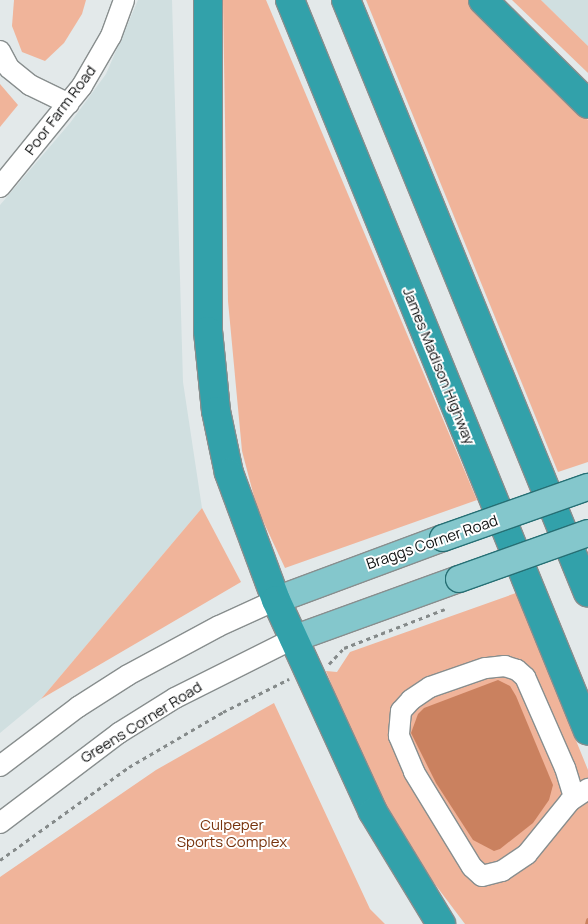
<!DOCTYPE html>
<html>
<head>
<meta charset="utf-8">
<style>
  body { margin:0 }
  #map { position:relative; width:588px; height:924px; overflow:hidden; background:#e3e9ea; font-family:Manrope,sans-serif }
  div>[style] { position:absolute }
  .built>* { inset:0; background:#d0dfe0 }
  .green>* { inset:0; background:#f0b49a }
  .water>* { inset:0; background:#ca815f }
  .stream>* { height:5px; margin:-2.5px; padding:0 2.5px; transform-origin:2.5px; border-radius:2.5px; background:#ca815f }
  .path>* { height:3px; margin-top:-1.5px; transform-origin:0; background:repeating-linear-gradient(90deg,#858a8a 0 4px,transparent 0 8px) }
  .roads { filter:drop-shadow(1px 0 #888e8e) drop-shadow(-1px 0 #888e8e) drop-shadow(0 1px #888e8e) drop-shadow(0 -1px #888e8e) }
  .minor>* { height:20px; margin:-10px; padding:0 10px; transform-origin:10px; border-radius:10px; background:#fff }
  .major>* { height:26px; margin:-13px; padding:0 13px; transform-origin:13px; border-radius:13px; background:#84c7cc }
  .highway>* { height:28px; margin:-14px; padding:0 14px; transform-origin:14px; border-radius:14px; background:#32a1aa }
  .bridges { filter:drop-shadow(1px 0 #266f74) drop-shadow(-1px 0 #266f74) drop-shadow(0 1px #266f74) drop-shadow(0 -1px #266f74) }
  .major-bridge>* { height:26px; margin:-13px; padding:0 13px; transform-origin:13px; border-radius:13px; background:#84c7cc }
  span { translate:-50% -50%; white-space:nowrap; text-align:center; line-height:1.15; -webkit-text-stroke:4px #fff; paint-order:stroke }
  .street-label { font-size:15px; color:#0f1111 }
  .park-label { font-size:15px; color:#77330d }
</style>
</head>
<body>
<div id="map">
  <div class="built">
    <i style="clip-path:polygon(138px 0,172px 0,183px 382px,202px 508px,41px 699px,0 733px,0 205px,70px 123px,106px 74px)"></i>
    <i style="clip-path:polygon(541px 0,588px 0,588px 46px)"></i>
  </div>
  <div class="green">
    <i style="clip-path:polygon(14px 0,86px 0,82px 14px,64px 43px,45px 61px,22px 52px,12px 26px)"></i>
    <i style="clip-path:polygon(223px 0,266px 0,477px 500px,285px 568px,257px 508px,242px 451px,228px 301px)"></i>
    <i style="clip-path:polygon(366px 0,470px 0,588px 120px,588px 462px,558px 472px)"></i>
    <i style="clip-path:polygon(512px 0,541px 0,588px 46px,588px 73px)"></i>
    <i style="clip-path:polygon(0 84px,18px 105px,0 127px)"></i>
    <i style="clip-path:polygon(202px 508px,241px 582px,41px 699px)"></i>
    <i style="clip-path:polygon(516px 593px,588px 770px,588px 924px,465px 924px,428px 875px,392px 816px,359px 753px,326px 671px,337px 672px,350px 652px)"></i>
    <i style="clip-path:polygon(274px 703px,370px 909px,385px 924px,0 924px,0 877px,156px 770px)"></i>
  </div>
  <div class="water">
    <i style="clip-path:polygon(498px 680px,510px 686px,516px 696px,553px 785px,549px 800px,533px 823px,500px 849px,494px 851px,473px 840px,436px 783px,411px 733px,418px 714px,424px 708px)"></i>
  </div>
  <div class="stream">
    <i style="left:587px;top:924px;width:4px;rotate:-76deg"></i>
  </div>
  <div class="path">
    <i style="left:329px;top:664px;width:22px;rotate:-47deg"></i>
    <i style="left:344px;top:648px;width:108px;rotate:-21.1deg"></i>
    <i style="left:0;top:860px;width:159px;rotate:-35.8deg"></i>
    <i style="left:129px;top:767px;width:109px;rotate:-30.3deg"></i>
    <i style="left:223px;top:712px;width:74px;rotate:-26.6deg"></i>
  </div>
  <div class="roads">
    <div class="minor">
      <i style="left:0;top:51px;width:19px;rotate:62deg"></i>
      <i style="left:9px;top:68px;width:27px;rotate:39deg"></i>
      <i style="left:30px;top:85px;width:43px;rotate:26deg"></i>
      <i style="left:0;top:187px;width:130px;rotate:-50.9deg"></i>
      <i style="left:82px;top:86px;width:58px;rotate:-59.9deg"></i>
      <i style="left:111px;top:36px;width:38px;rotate:-70deg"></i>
      <i style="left:0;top:766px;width:98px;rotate:-37.1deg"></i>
      <i style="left:78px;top:707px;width:59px;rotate:-32.6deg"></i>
      <i style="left:128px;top:675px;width:103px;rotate:-28.3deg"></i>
      <i style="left:219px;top:626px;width:63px;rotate:-24.5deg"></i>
      <i style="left:574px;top:797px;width:30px;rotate:-107deg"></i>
      <i style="left:565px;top:768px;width:99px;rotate:-113.7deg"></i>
      <i style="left:525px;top:677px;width:11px;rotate:-139deg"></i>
      <i style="left:517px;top:670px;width:13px;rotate:-162deg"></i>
      <i style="left:505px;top:666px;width:20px;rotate:174deg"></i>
      <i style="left:485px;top:668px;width:58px;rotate:160.9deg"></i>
      <i style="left:430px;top:687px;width:23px;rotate:146deg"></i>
      <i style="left:411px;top:700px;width:15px;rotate:132deg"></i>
      <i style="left:401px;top:711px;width:25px;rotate:95deg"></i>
      <i style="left:399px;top:736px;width:39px;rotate:67deg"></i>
      <i style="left:414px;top:772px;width:111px;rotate:58.6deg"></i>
      <i style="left:472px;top:867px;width:13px;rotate:42deg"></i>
      <i style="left:482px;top:876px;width:21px;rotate:-14deg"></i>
      <i style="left:502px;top:871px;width:30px;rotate:-34deg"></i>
      <i style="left:527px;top:854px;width:68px;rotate:-50.9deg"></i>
      <i style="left:570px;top:801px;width:22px;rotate:-34deg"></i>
      <i style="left:0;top:823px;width:149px;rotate:-37.1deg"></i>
      <i style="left:119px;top:733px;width:66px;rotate:-32deg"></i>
      <i style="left:175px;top:698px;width:132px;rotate:-26.6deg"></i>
    </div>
    <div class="major">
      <i style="left:276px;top:600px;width:178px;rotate:-20.4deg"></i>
      <i style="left:293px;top:639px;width:177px;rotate:-19.9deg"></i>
    </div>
    <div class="highway">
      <i style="left:208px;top:0;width:331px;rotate:90deg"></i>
      <i style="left:208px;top:331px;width:80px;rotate:84.3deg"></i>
      <i style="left:216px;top:411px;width:63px;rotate:78.2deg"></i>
      <i style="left:229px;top:473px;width:135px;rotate:69.7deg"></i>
      <i style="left:276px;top:600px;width:233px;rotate:65.4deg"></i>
      <i style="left:373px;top:812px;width:131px;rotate:58.7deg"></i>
      <i style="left:290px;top:0;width:789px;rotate:67.82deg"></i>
      <i style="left:346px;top:0;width:640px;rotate:67.8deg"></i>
      <i style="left:483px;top:0;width:148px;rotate:44.7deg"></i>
    </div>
  </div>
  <div class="bridges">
    <div class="major-bridge">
      <i style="left:443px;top:538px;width:154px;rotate:-19.4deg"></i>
      <i style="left:459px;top:579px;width:137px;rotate:-19.6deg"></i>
    </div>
  </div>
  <div class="street-label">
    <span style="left:60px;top:110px;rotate:-53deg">Poor Farm Road</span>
    <span style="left:439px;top:366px;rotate:68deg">James Madison Highway</span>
    <span style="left:432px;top:542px;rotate:-19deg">Braggs Corner Road</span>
    <span style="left:141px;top:722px;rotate:-32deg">Greens Corner Road</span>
  </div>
  <div class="park-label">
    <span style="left:232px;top:833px">Culpeper<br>Sports Complex</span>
  </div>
</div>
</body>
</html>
